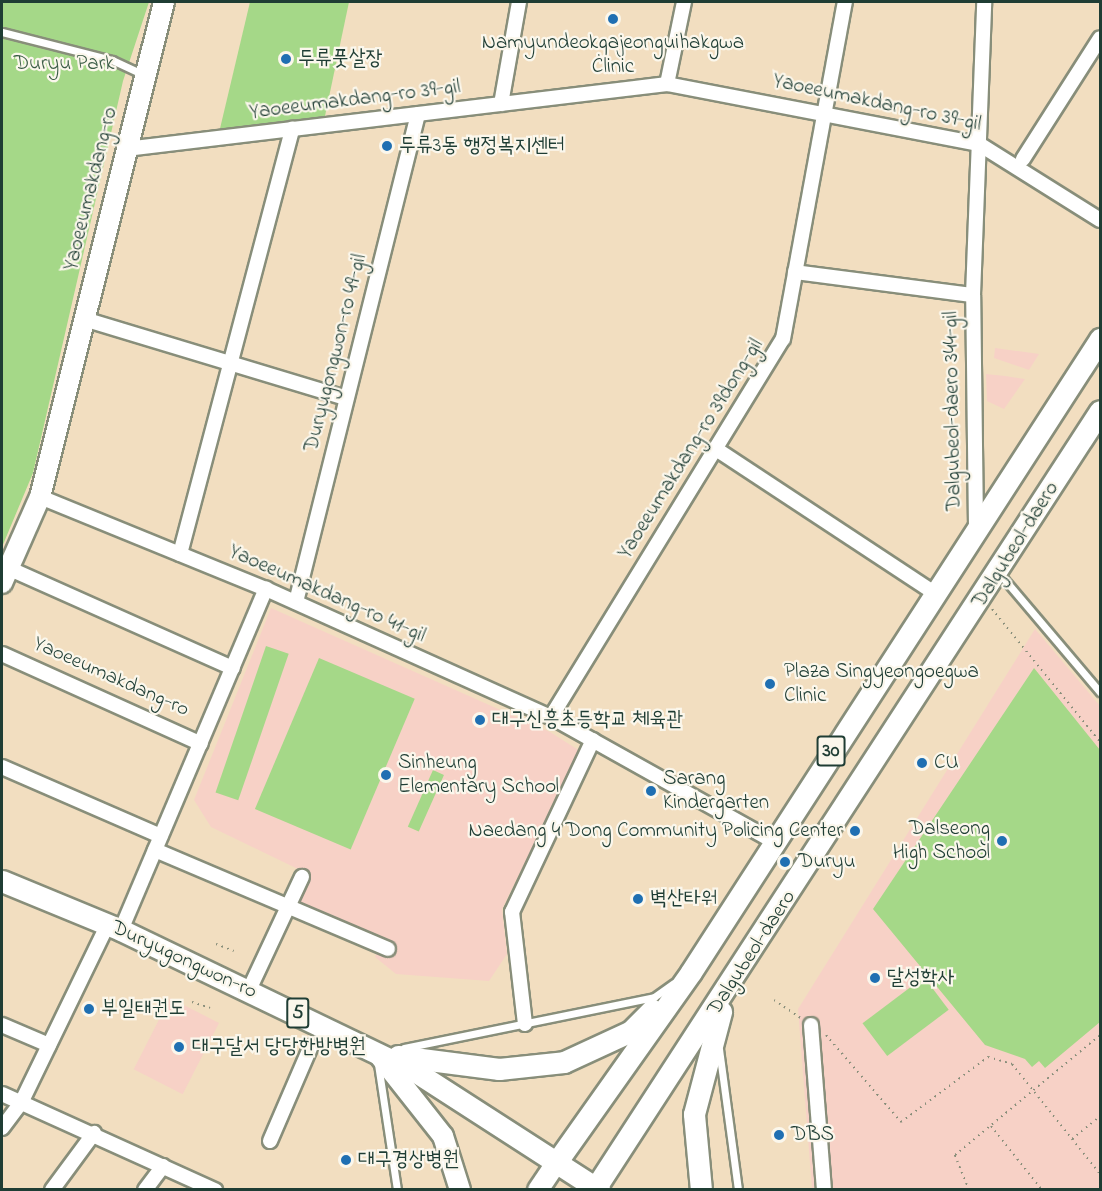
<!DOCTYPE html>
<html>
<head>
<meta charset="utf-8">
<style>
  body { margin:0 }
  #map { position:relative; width:1102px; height:1191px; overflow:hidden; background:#f2dec0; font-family:"Indie Flower","Poor Story",sans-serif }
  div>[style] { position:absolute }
  .built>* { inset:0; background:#f7d1c6; transform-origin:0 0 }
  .green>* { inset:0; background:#a5d888; transform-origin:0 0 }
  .path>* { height:2px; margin-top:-1px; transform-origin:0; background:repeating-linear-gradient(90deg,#888e7a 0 1.5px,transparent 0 6px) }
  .roads { filter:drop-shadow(2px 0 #888e7a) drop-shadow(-2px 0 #888e7a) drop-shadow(0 2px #888e7a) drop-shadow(0 -2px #888e7a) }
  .service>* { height:7px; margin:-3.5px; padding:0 3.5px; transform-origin:3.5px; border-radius:3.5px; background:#fff }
  .minor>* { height:14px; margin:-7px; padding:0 7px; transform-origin:7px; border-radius:7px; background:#fff }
  .secondary>* { height:20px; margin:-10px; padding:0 10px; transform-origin:10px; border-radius:10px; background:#fff }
  .primary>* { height:21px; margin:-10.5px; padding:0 10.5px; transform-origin:10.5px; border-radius:10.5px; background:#fff }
  .dots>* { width:16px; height:16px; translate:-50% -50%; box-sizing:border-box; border:3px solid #fbf7ec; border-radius:50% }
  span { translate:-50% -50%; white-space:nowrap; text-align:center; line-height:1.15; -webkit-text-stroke:4.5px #fbf7ec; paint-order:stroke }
  .shield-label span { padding:2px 4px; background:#fbf7ec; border:2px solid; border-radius:4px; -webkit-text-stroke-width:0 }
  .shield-label { font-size:20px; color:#1f3d34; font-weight:700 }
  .poi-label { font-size:21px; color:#1f3d34 }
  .left { translate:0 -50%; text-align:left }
  .right { translate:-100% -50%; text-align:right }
  .park-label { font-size:21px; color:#3a5c45 }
  .street-label { font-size:21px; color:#1f3d34 }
  .frame { position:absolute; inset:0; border:3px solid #1f3d34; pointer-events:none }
</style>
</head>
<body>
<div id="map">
  <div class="built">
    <i style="clip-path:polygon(995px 348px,1039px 354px,1029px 370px,994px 358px)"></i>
    <i style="clip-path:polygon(986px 374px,1005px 376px,1025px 379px,1004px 409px,987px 401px)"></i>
    <i style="clip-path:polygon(271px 608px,550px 732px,580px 751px,502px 909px,507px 954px,489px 981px,396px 974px,375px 957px,382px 941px,298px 905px,300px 870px,211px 827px,194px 800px)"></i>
    <i style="clip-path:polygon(1035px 629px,1100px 706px,1100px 1189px,812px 1189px,798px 1009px)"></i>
    <i style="left:170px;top:998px;width:55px;height:80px;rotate:27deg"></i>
  </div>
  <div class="green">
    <i style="clip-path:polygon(2px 2px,149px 2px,123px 81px,33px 473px,2px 547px)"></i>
    <i style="clip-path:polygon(250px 2px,349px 2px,325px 116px,218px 137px)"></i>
    <i style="left:266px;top:646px;width:24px;height:155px;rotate:19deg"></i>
    <i style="left:319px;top:658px;width:104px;height:164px;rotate:23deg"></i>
    <i style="clip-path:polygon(1034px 668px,1100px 750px,1100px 1022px,1045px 1068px,1039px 1061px,1032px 1067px,1025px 1059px,985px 1045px,873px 909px)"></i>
    <i style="left:433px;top:770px;width:12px;height:62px;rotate:24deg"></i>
    <i style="left:924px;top:977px;width:41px;height:77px;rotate:53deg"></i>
  </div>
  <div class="path">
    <i style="left:992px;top:609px;width:171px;rotate:50.9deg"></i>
    <i style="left:216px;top:944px;width:19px;rotate:21deg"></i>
    <i style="left:774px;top:1000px;width:32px;rotate:34deg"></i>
    <i style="left:192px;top:1002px;width:19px;rotate:18deg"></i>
    <i style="left:826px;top:1035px;width:115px;rotate:49.2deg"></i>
    <i style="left:901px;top:1122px;width:109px;rotate:-36.8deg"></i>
    <i style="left:988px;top:1057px;width:25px;rotate:16deg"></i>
    <i style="left:1012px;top:1064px;width:141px;rotate:51.3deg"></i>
    <i style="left:991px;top:1126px;width:82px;rotate:51.4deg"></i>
    <i style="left:1072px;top:1139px;width:36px;rotate:-39deg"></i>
    <i style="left:969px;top:1190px;width:38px;rotate:-112deg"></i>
    <i style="left:955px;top:1155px;width:188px;rotate:-39.6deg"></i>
    <i style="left:1096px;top:1190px;width:6px;rotate:-45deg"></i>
  </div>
  <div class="roads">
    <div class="service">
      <i style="left:2px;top:32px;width:114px;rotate:14.3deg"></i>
      <i style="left:112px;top:60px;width:35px;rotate:25deg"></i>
      <i style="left:999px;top:573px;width:156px;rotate:49.7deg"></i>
      <i style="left:404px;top:1048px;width:255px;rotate:-11.5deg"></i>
      <i style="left:654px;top:997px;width:24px;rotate:-35deg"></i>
      <i style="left:719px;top:1049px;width:142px;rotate:82.3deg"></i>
      <i style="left:378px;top:1064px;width:127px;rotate:81.4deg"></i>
    </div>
    <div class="minor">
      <i style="left:667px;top:84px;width:84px;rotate:-78.3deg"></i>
      <i style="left:501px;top:104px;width:104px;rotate:-80deg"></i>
      <i style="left:126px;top:149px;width:545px;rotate:-6.85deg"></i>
      <i style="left:667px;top:84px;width:318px;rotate:10.9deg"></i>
      <i style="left:979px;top:144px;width:143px;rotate:32.1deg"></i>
      <i style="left:1023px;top:159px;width:143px;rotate:-57.5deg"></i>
      <i style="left:795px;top:272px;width:179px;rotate:7.4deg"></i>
      <i style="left:84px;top:319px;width:274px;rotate:16.8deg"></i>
      <i style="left:716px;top:449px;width:261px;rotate:33.4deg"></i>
      <i style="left:40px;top:497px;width:244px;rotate:22.2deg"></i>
      <i style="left:266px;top:589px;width:312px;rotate:24.2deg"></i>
      <i style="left:551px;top:717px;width:254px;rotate:29.2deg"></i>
      <i style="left:976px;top:527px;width:232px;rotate:-90.7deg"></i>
      <i style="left:973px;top:295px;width:293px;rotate:-87.8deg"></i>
      <i style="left:180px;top:554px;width:440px;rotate:-75.2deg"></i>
      <i style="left:8px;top:568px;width:246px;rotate:24deg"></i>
      <i style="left:296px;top:602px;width:503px;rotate:-75.96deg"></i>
      <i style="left:2px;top:654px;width:218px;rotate:24.3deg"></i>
      <i style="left:551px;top:717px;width:444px;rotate:-58.5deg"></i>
      <i style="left:783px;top:339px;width:343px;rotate:-79.6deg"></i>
      <i style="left:2px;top:767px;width:173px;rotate:23.5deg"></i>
      <i style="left:155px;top:850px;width:253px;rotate:23deg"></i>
      <i style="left:121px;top:930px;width:371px;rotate:-67deg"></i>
      <i style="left:249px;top:990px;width:125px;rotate:-64.9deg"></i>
      <i style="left:525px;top:1024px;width:113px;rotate:-96.6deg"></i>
      <i style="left:512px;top:912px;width:190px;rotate:-64.8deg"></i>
      <i style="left:2px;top:1025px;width:51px;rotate:23.1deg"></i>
      <i style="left:811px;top:1025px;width:166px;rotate:85.5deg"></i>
      <i style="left:2px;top:1094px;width:234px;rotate:24.3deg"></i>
      <i style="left:2px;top:1128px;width:31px;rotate:-53deg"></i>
      <i style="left:21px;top:1103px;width:199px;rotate:-64.1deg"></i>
      <i style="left:270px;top:1141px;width:103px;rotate:-66.7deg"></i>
      <i style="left:52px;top:1190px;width:71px;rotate:-53.6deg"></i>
      <i style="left:145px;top:1190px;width:30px;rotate:-53deg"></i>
    </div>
    <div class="secondary">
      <i style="left:2px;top:583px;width:94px;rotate:-66.2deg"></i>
      <i style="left:40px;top:497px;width:510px;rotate:-75.94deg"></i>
      <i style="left:379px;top:1055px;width:103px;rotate:51.7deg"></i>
      <i style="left:443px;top:1136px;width:57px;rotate:72.5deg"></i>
      <i style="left:538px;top:1190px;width:36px;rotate:-56deg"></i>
    </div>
    <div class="primary">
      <i style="left:2px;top:881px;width:129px;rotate:22.4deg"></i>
      <i style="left:121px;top:930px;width:327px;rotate:25.7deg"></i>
      <i style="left:416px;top:1072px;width:218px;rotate:32.8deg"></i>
      <i style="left:398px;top:1056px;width:102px;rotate:7.3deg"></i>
      <i style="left:499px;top:1069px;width:65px;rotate:-6.1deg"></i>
      <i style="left:564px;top:1062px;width:74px;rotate:-24.8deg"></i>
      <i style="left:631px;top:1031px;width:30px;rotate:-45deg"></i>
      <i style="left:558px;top:1160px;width:230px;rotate:-54.7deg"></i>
      <i style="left:691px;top:972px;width:754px;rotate:-57.13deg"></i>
      <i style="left:596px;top:1187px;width:925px;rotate:-57deg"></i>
      <i style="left:701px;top:1190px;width:76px;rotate:-95.3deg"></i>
      <i style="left:694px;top:1114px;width:106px;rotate:-75.2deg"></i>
    </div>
  </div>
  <div class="dots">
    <i style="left:613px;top:19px;background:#1f6fb2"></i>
    <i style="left:286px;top:59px;background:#1f6fb2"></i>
    <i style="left:387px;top:146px;background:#1f6fb2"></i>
    <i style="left:770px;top:684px;background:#1f6fb2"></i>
    <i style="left:480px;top:720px;background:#1f6fb2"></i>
    <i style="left:922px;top:763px;background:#1f6fb2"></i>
    <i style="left:386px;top:775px;background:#1f6fb2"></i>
    <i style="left:651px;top:791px;background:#1f6fb2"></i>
    <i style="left:855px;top:831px;background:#1f6fb2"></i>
    <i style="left:1002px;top:841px;background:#1f6fb2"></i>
    <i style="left:785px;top:862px;background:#1f6fb2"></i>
    <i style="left:638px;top:899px;background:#1f6fb2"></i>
    <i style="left:875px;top:978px;background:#1f6fb2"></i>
    <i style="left:89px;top:1009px;background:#1f6fb2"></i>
    <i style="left:179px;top:1047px;background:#1f6fb2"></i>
    <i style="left:779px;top:1135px;background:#1f6fb2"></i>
    <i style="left:346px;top:1160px;background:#1f6fb2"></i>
  </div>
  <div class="shield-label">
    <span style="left:831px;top:751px">30</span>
    <span style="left:298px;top:1013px">5</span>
  </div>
  <div class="poi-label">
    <span style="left:613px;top:55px">Namyundeokgajeonguihakgwa<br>Clinic</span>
    <span class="left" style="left:298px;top:59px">두류풋살장</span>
    <span class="left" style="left:399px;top:146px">두류3동 행정복지센터</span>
    <span class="left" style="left:784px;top:684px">Plaza Singyeongoegwa<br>Clinic</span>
    <span class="left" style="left:492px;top:720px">대구신흥초등학교 체육관</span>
    <span class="left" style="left:398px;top:775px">Sinheung<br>Elementary School</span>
    <span class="left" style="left:934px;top:763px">CU</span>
    <span class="left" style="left:663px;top:791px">Sarang<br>Kindergarten</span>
    <span class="right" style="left:990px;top:841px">Dalseong<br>High School</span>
    <span class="right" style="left:843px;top:831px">Naedang 4 Dong Community Policing Center</span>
    <span class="left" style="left:798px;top:862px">Duryu</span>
    <span class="left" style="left:650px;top:899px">벽산타워</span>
    <span class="left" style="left:887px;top:978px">달성학사</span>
    <span class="left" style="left:101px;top:1009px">부일태권도</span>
    <span class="left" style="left:192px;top:1047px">대구달서 당당한방병원</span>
    <span class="left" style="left:791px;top:1135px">DBS</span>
    <span class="left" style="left:358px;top:1160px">대구경상병원</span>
  </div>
  <div class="park-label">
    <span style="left:64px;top:64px">Duryu Park</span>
  </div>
  <div class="street-label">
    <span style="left:355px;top:100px;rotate:-7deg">Yaoeeumakdang-ro 39-gil</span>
    <span style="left:877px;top:103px;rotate:12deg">Yaoeeumakdang-ro 39-gil</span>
    <span style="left:91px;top:189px;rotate:-76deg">Yaoeeumakdang-ro</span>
    <span style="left:336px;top:353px;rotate:-76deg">Duryugongwon-ro 49-gil</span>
    <span style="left:953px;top:411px;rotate:-91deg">Dalgubeol-daero 344-gil</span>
    <span style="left:691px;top:449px;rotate:-58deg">Yaoeeumakdang-ro 39dong-gil</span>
    <span style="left:1016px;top:545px;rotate:-58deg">Dalgubeol-daero</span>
    <span style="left:327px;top:594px;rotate:24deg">Yaoeeumakdang-ro 41-gil</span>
    <span style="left:111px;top:677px;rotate:24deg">Yaoeeumakdang-ro</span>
    <span style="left:752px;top:953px;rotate:-57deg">Dalgubeol-daero</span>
    <span style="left:184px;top:960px;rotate:25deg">Duryugongwon-ro</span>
  </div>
  <div class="frame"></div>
</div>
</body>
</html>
